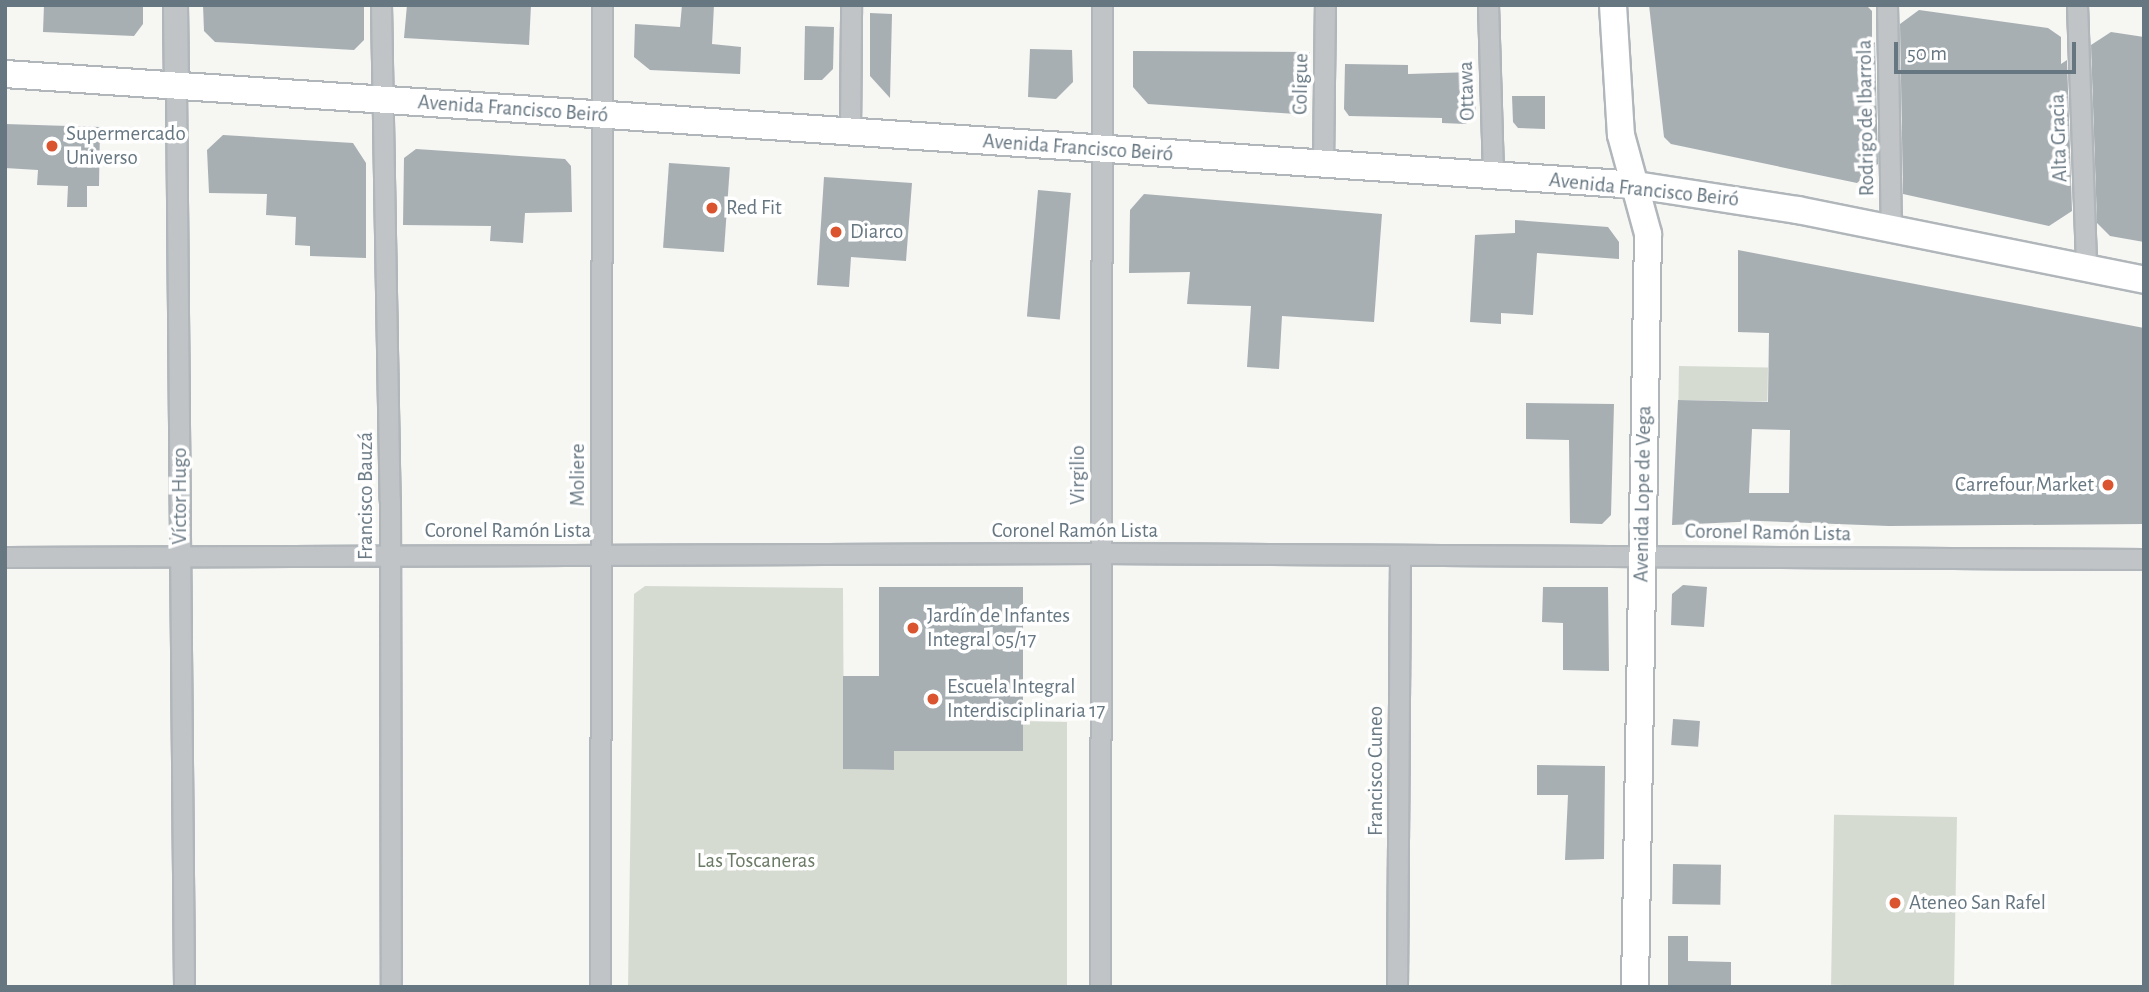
<!DOCTYPE html>
<html>
<head>
<meta charset="utf-8">
<style>
  body { margin:0 }
  #map { position:relative; width:2149px; height:992px; overflow:hidden; background:#f6f6f3; font-family:"Alegreya Sans",sans-serif }
  div>[style] { position:absolute }
  .green>* { inset:0; background:#d6dbd2; transform-origin:0 0 }
  .building>* { inset:0; background:#a7afb3; transform-origin:0 0 }
  .roads { filter:drop-shadow(2px 0 #b0b6ba) drop-shadow(-2px 0 #b0b6ba) drop-shadow(0 2px #b0b6ba) drop-shadow(0 -2px #b0b6ba) }
  .minor>* { height:19px; margin:-9.5px; padding:0 9.5px; transform-origin:9.5px; border-radius:9.5px; background:#c0c4c7 }
  .tertiary>* { height:23px; margin:-11.5px; padding:0 11.5px; transform-origin:11.5px; border-radius:11.5px; background:#c0c4c7 }
  .secondary>* { height:26px; margin:-13px; padding:0 13px; transform-origin:13px; border-radius:13px; background:#fff }
  .dots>* { width:19px; height:19px; translate:-50% -50%; box-sizing:border-box; border:4px solid #fff; border-radius:50% }
  span { translate:-50% -50%; white-space:nowrap; text-align:center; line-height:1.15; -webkit-text-stroke:7px #fff; paint-order:stroke }
  .street-label { font-size:21px; color:#677782 }
  .poi-label { font-size:21px; color:#677782 }
  .left { translate:0 -50%; text-align:left }
  .right { translate:-100% -50%; text-align:right }
  .park-label { font-size:21px; color:#6a7a65 }
  .frame { position:absolute; inset:0; border:7px solid #677782; pointer-events:none }
  .scale { position:absolute; left:1894px; top:42px; width:182px; height:32px; box-sizing:border-box; border:4px solid #677782; border-top:0; padding-left:9px; font-size:21px; line-height:24px; white-space:nowrap; color:#677782; -webkit-text-stroke:5px #fff; paint-order:stroke }
</style>
</head>
<body>
<div id="map">
  <div class="green">
    <i style="left:1679px;top:366px;width:89px;height:34px;rotate:1deg"></i>
    <i style="clip-path:polygon(645px 586px,843px 588px,844px 769px,893px 770px,894px 751px,1023px 750px,1023px 721px,1067px 722px,1067px 987px,628px 987px,634px 594px)"></i>
    <i style="left:1957px;top:817px;width:170px;height:123px;rotate:91deg"></i>
  </div>
  <div class="building">
    <i style="clip-path:polygon(44px 5px,143px 5px,143px 24px,134px 36px,43px 32px)"></i>
    <i style="clip-path:polygon(203px 5px,364px 5px,364px 40px,354px 50px,215px 42px,204px 31px)"></i>
    <i style="clip-path:polygon(407px 5px,531px 5px,529px 45px,404px 38px)"></i>
    <i style="clip-path:polygon(682px 5px,714px 5px,712px 44px,741px 47px,740px 74px,650px 70px,634px 57px,635px 24px,680px 27px)"></i>
    <i style="clip-path:polygon(1649px 5px,1866px 5px,1872px 11px,1872px 44px,1875px 42px,1878px 164px,1857px 183px,1671px 144px,1664px 137px)"></i>
    <i style="clip-path:polygon(1919px 10px,2048px 28px,2061px 37px,2061px 64px,2067px 60px,2072px 211px,2049px 226px,1903px 194px,1900px 24px)"></i>
    <i style="clip-path:polygon(870px 13px,892px 14px,890px 98px,870px 76px)"></i>
    <i style="clip-path:polygon(805px 26px,834px 27px,833px 69px,822px 80px,804px 80px)"></i>
    <i style="clip-path:polygon(2111px 32px,2144px 37px,2144px 242px,2110px 236px,2097px 223px,2091px 45px)"></i>
    <i style="clip-path:polygon(1030px 49px,1072px 50px,1073px 82px,1056px 99px,1028px 97px)"></i>
    <i style="clip-path:polygon(1133px 51px,1310px 52px,1308px 101px,1296px 114px,1148px 104px,1133px 87px)"></i>
    <i style="clip-path:polygon(1345px 64px,1408px 65px,1408px 74px,1474px 72px,1476px 114px,1466px 124px,1442px 123px,1442px 118px,1349px 116px,1344px 109px)"></i>
    <i style="clip-path:polygon(1512px 96px,1545px 96px,1545px 129px,1518px 128px,1513px 122px)"></i>
    <i style="clip-path:polygon(5px 124px,100px 127px,99px 186px,87px 186px,87px 207px,67px 207px,68px 186px,37px 185px,38px 170px,5px 168px)"></i>
    <i style="clip-path:polygon(223px 135px,353px 143px,366px 163px,366px 258px,310px 256px,310px 246px,295px 245px,296px 217px,266px 215px,267px 194px,209px 193px,207px 150px)"></i>
    <i style="clip-path:polygon(416px 149px,565px 159px,571px 166px,572px 212px,525px 213px,523px 243px,490px 241px,491px 226px,403px 225px,404px 158px)"></i>
    <i style="left:669px;top:163px;width:61px;height:85px;rotate:4deg"></i>
    <i style="clip-path:polygon(824px 177px,912px 183px,906px 261px,851px 257px,849px 287px,817px 285px)"></i>
    <i style="left:1038px;top:190px;width:33px;height:127px;rotate:5deg"></i>
    <i style="clip-path:polygon(1144px 194px,1382px 214px,1374px 322px,1282px 316px,1279px 369px,1247px 367px,1251px 306px,1187px 304px,1190px 272px,1129px 273px,1130px 210px)"></i>
    <i style="clip-path:polygon(1515px 220px,1608px 227px,1619px 242px,1619px 259px,1537px 253px,1533px 315px,1501px 313px,1501px 324px,1470px 322px,1475px 235px,1515px 233px)"></i>
    <i style="clip-path:polygon(evenodd,1738px 250px,2144px 328px,2144px 524px,1889px 526px,1759px 521px,1672px 525px,1678px 400px,1768px 402px,1769px 333px,1738px 332px,1738px 250px,1752px 429px,1790px 430px,1789px 493px,1749px 493px,1752px 429px)"></i>
    <i style="clip-path:polygon(1526px 403px,1614px 404px,1611px 515px,1602px 524px,1570px 523px,1569px 440px,1526px 439px)"></i>
    <i style="clip-path:polygon(1683px 585px,1707px 587px,1704px 627px,1671px 625px,1672px 594px)"></i>
    <i style="clip-path:polygon(879px 587px,1023px 587px,1023px 751px,894px 751px,894px 770px,843px 769px,843px 676px,879px 676px)"></i>
    <i style="clip-path:polygon(1543px 587px,1608px 587px,1609px 671px,1563px 670px,1563px 623px,1542px 622px)"></i>
    <i style="left:1673px;top:719px;width:27px;height:26px;rotate:4deg"></i>
    <i style="clip-path:polygon(1537px 765px,1605px 766px,1604px 859px,1565px 860px,1568px 795px,1537px 795px)"></i>
    <i style="left:1673px;top:864px;width:48px;height:40px;rotate:1deg"></i>
    <i style="clip-path:polygon(1668px 936px,1688px 936px,1688px 961px,1731px 962px,1731px 987px,1668px 987px)"></i>
  </div>
  <div class="roads">
    <div class="minor">
      <i style="left:381px;top:5px;width:495px;rotate:89deg"></i>
      <i style="left:390px;top:500px;width:487px;rotate:89.9deg"></i>
      <i style="left:1488px;top:5px;width:171px;rotate:88.3deg"></i>
      <i style="left:1887px;top:5px;width:225px;rotate:89deg"></i>
      <i style="left:2077px;top:5px;width:264px;rotate:88deg"></i>
      <i style="left:176px;top:87px;width:900px;rotate:89.49deg"></i>
      <i style="left:850px;top:132px;width:127px;rotate:-89.5deg"></i>
      <i style="left:1323px;top:164px;width:159px;rotate:-89.3deg"></i>
      <i style="left:5px;top:557px;width:1095px;rotate:-0.21deg"></i>
      <i style="left:1100px;top:553px;width:1044px;rotate:0.33deg"></i>
      <i style="left:600px;top:987px;width:982px;rotate:-89.88deg"></i>
      <i style="left:1100px;top:987px;width:982px;rotate:-89.88deg"></i>
      <i style="left:1397px;top:987px;width:431px;rotate:-89.6deg"></i>
    </div>
    <div class="tertiary">
      <i style="left:175px;top:5px;width:82px;rotate:89.3deg"></i>
    </div>
    <div class="secondary">
      <i style="left:1613px;top:5px;width:130px;rotate:86.5deg"></i>
      <i style="left:1621px;top:135px;width:103px;rotate:74.7deg"></i>
      <i style="left:1648px;top:234px;width:753px;rotate:90.99deg"></i>
      <i style="left:5px;top:74px;width:1635px;rotate:3.89deg"></i>
      <i style="left:1636px;top:185px;width:164px;rotate:8.8deg"></i>
      <i style="left:1798px;top:210px;width:353px;rotate:11.4deg"></i>
    </div>
  </div>
  <div class="dots">
    <i style="left:52px;top:146px;background:#da542f"></i>
    <i style="left:712px;top:208px;background:#da542f"></i>
    <i style="left:836px;top:232px;background:#da542f"></i>
    <i style="left:2108px;top:485px;background:#da542f"></i>
    <i style="left:913px;top:628px;background:#da542f"></i>
    <i style="left:933px;top:699px;background:#da542f"></i>
    <i style="left:1895px;top:903px;background:#da542f"></i>
  </div>
  <div class="street-label">
    <span style="left:1301px;top:84px;rotate:-89deg">Coligue</span>
    <span style="left:1467px;top:91px;rotate:-92deg">Ottawa</span>
    <span style="left:513px;top:109px;rotate:4deg">Avenida Francisco Beiró</span>
    <span style="left:1866px;top:118px;rotate:-91deg">Rodrigo de Ibarrola</span>
    <span style="left:2059px;top:138px;rotate:-92deg">Alta Gracia</span>
    <span style="left:1078px;top:148px;rotate:4deg">Avenida Francisco Beiró</span>
    <span style="left:1644px;top:190px;rotate:6deg">Avenida Francisco Beiró</span>
    <span style="left:578px;top:475px;rotate:-90deg">Moliere</span>
    <span style="left:1078px;top:475px;rotate:-90deg">Virgilio</span>
    <span style="left:1643px;top:494px;rotate:-89deg">Avenida Lope de Vega</span>
    <span style="left:180px;top:496px;rotate:-90deg">Víctor Hugo</span>
    <span style="left:366px;top:496px;rotate:-90deg">Francisco Bauzá</span>
    <span style="left:508px;top:531px">Coronel Ramón Lista</span>
    <span style="left:1075px;top:531px">Coronel Ramón Lista</span>
    <span style="left:1768px;top:533px;rotate:1deg">Coronel Ramón Lista</span>
    <span style="left:1376px;top:771px;rotate:-90deg">Francisco Cuneo</span>
  </div>
  <div class="poi-label">
    <span class="left" style="left:66px;top:146px">Supermercado<br>Universo</span>
    <span class="left" style="left:726px;top:208px">Red Fit</span>
    <span class="left" style="left:850px;top:232px">Diarco</span>
    <span class="right" style="left:2094px;top:485px">Carrefour Market</span>
    <span class="left" style="left:927px;top:628px">Jardín de Infantes<br>Integral 05/17</span>
    <span class="left" style="left:947px;top:699px">Escuela Integral<br>Interdisciplinaria 17</span>
    <span class="left" style="left:1909px;top:903px">Ateneo San Rafel</span>
  </div>
  <div class="park-label">
    <span style="left:756px;top:861px">Las Toscaneras</span>
  </div>
  <div class="frame"></div>
  <div class="scale">50 m</div>
</div>
</body>
</html>
